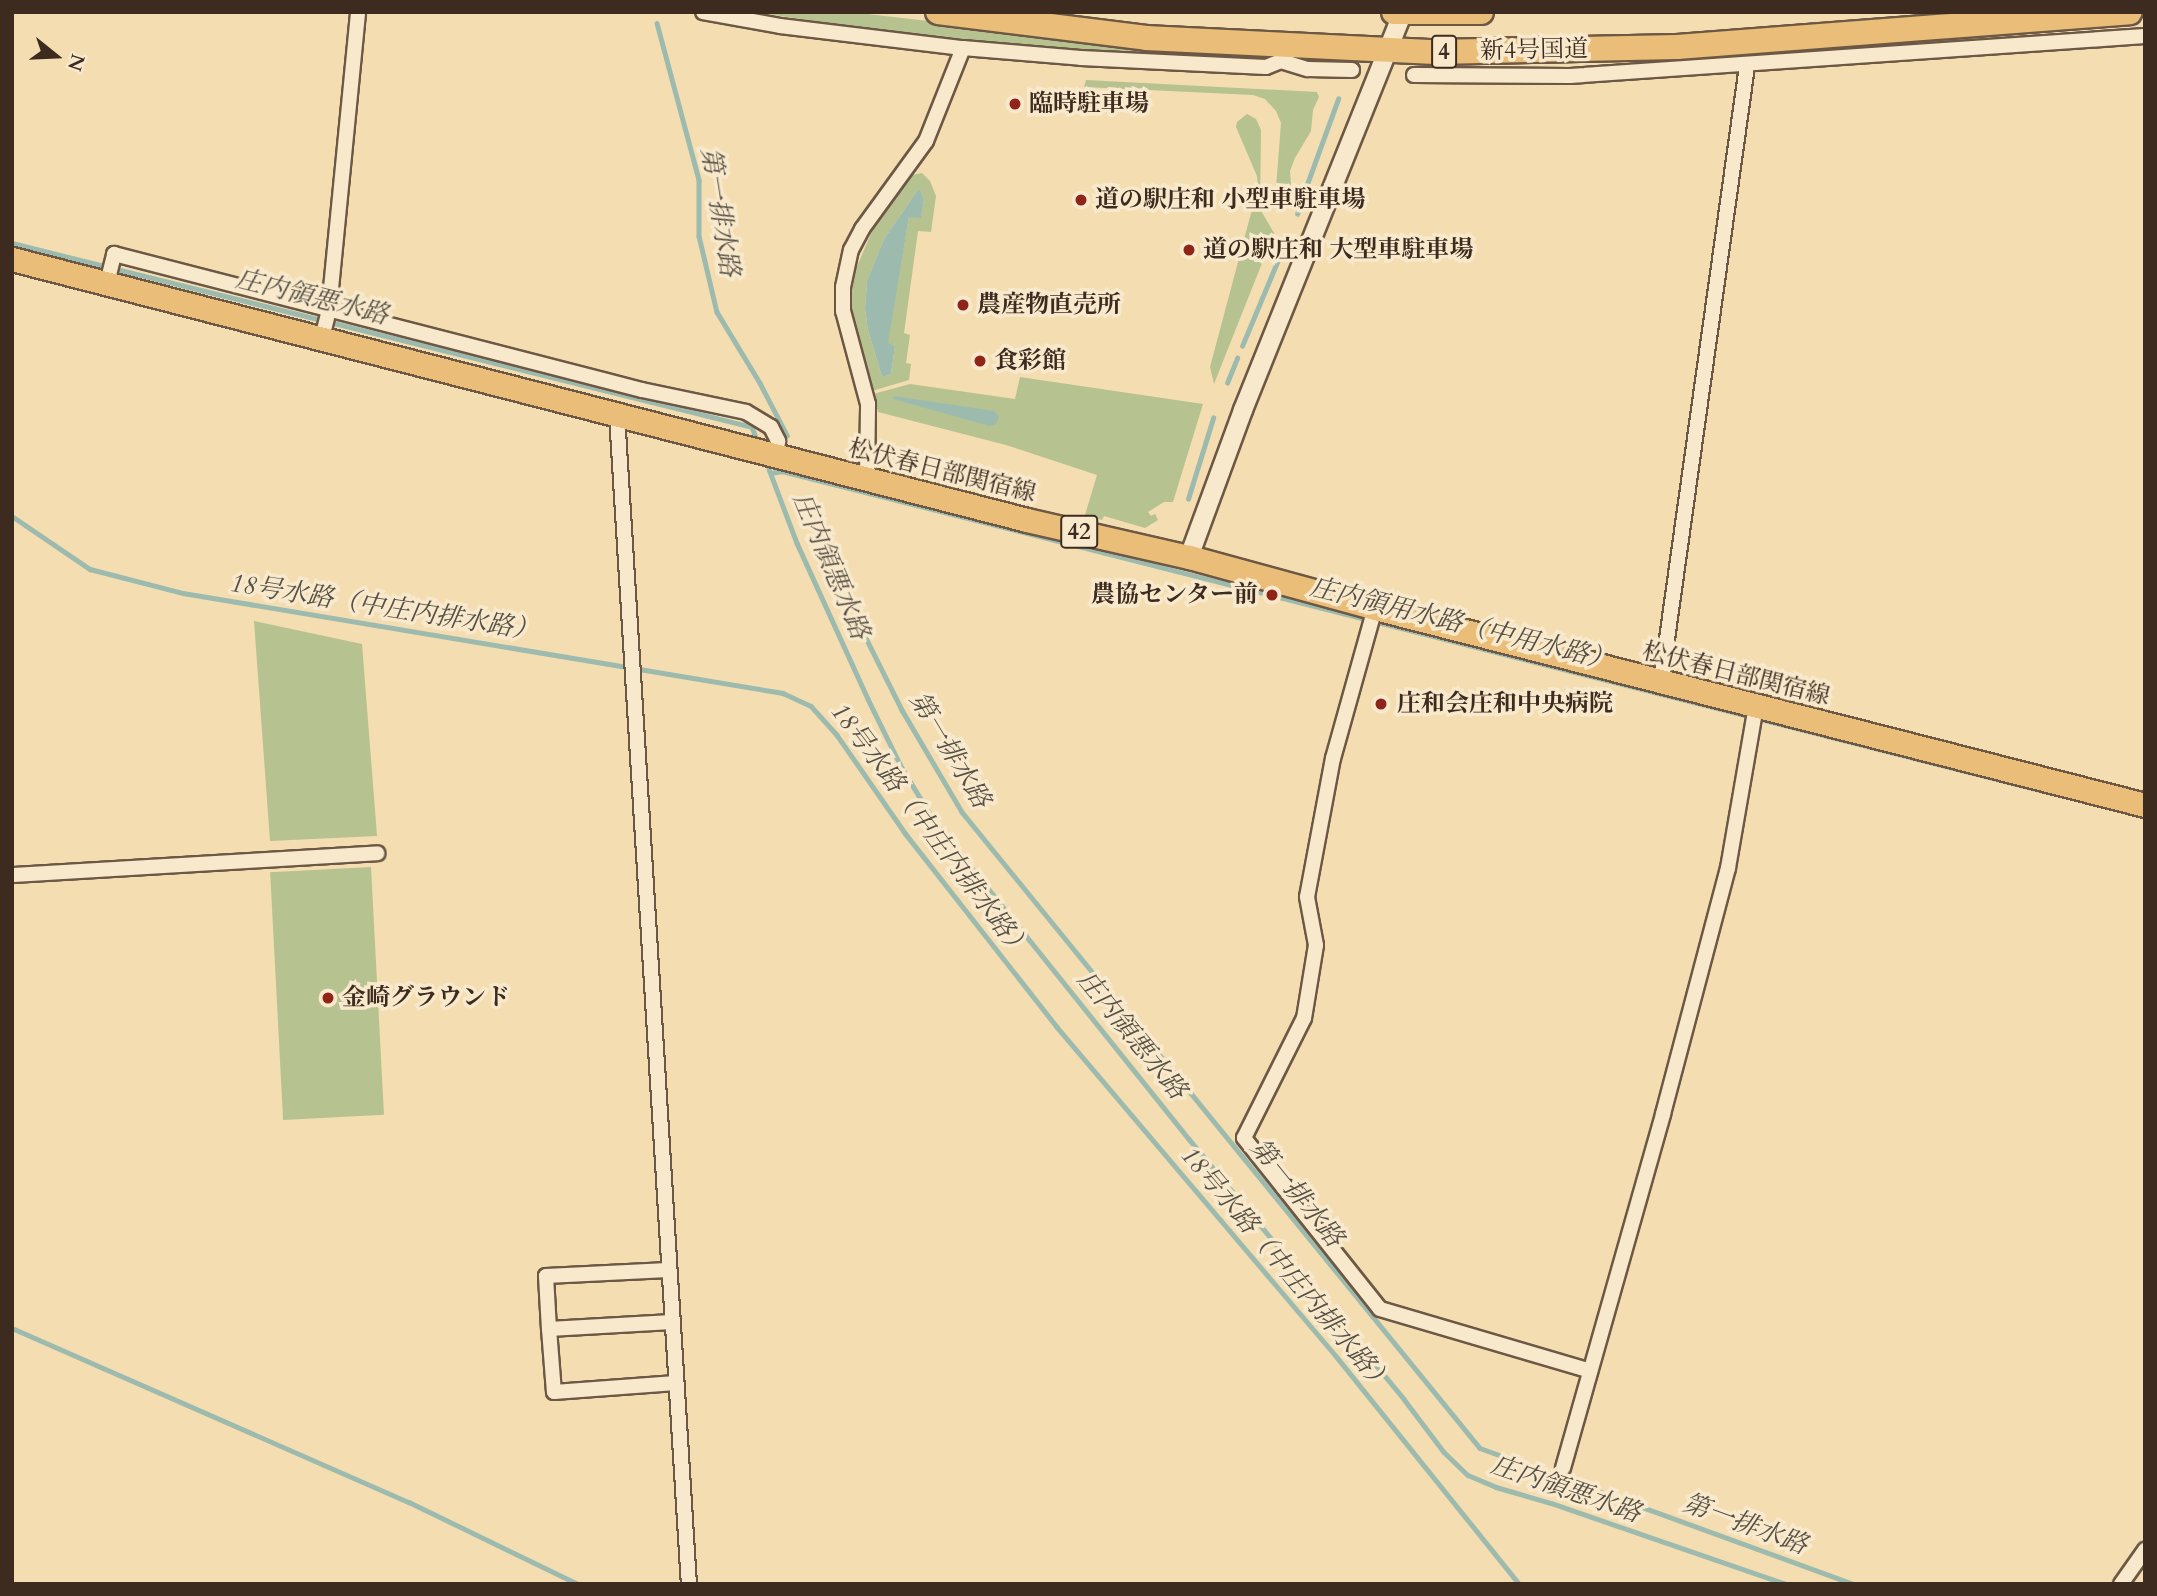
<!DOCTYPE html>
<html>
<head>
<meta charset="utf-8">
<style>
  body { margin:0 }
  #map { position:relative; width:2157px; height:1596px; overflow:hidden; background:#f4ddb1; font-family:Cardo,"Noto Serif JP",serif }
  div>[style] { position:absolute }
  .green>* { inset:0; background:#b6c290; transform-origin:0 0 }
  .water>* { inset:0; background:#9cbbae }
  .stream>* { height:4.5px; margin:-2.25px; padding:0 2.25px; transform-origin:2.25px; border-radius:2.25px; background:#9cbbae }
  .roads { filter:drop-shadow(2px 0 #6c5844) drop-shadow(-2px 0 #6c5844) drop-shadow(0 2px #6c5844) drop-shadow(0 -2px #6c5844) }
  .minor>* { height:14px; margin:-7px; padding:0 7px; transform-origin:7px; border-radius:7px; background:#f8e9cc }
  .tertiary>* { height:18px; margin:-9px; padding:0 9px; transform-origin:9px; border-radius:9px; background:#f8e9cc }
  .primary>* { height:23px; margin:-11.5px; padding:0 11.5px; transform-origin:11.5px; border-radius:11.5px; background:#eabe78 }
  .trunk>* { height:24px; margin:-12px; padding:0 12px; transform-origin:12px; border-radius:12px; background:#eabe78 }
  .dots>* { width:19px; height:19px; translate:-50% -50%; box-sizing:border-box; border:4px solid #f8e9cc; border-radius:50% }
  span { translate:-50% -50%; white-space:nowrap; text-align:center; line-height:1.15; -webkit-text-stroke:7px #f8e9cc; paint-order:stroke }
  .shield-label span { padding:2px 5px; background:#f8e9cc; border:2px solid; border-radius:5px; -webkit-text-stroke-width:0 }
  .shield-label { font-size:23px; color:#3e2b20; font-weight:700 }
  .street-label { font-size:24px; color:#3e2b20 }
  .poi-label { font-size:24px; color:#3e2b20; font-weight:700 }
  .left { translate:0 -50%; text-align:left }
  .right { translate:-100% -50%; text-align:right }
  .water-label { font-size:26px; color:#564f44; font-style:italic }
  .frame { position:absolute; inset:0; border:14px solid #3e2b20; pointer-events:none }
  .north { position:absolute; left:21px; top:21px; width:70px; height:70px; -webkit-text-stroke:5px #f8e9cc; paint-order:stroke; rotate:108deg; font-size:19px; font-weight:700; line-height:28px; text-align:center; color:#3e2b20 }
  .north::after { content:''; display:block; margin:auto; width:24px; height:32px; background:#3e2b20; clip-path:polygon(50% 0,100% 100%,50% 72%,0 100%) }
</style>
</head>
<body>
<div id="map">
  <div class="green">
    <i style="clip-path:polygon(753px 12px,850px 12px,1154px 47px,1276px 56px,1267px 61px,1084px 53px,921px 37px)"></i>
    <i style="clip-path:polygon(1086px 80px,1317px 92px,1319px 97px,1313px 110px,1311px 131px,1295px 158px,1290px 171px,1291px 184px,1280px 212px,1275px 201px,1281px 123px,1276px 111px,1265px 99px,1253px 95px,1084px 87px)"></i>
    <i style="clip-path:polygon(1247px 114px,1256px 119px,1261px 130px,1260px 209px,1274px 233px,1214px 384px,1210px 367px,1258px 187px,1257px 176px,1236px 127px,1237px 122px)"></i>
    <i style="clip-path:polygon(evenodd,922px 173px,930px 181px,936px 196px,931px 232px,918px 231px,904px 333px,910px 335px,906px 363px,911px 364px,909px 380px,872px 391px,854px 333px,850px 305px,852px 278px,873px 229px,912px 175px,922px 173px,919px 188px,924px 199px,921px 217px,909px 217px,887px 344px,895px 346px,891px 374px,882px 377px,868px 330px,865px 309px,867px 281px,884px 239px,919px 188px)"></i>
    <i style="clip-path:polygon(1020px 377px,1203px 404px,1173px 502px,1164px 502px,1148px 512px,1151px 516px,1155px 514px,1158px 520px,1145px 528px,1104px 516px,1102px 520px,1085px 515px,1097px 475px,1006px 445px,878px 412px,873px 394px,910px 384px,1015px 399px)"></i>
    <i style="clip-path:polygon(254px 621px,362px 644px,377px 836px,270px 841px)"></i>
    <i style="left:371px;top:867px;width:248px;height:101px;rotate:87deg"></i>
  </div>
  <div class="water">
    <i style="clip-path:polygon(919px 188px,924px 199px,921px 218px,909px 217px,888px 343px,895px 346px,891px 374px,882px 377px,868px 330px,865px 309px,867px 281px,884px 239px)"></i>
    <i style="clip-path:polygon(893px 396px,994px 411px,999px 417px,996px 424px,990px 426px,893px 399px)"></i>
  </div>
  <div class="stream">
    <i style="left:657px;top:23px;width:163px;rotate:75deg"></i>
    <i style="left:699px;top:180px;width:56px;rotate:90deg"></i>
    <i style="left:699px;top:236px;width:78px;rotate:76.7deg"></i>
    <i style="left:717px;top:312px;width:83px;rotate:58.8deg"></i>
    <i style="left:760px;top:383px;width:59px;rotate:62.6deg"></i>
    <i style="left:1306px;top:187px;width:94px;rotate:-70deg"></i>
    <i style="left:1297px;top:214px;width:15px;rotate:-70deg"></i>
    <i style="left:12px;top:243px;width:763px;rotate:13.96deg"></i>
    <i style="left:752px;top:427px;width:14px;rotate:69deg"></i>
    <i style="left:1242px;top:346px;width:112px;rotate:-67.3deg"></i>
    <i style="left:1227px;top:383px;width:27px;rotate:-68deg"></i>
    <i style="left:769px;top:469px;width:79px;rotate:69.3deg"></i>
    <i style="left:797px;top:543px;width:171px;rotate:65.5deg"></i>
    <i style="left:868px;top:699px;width:77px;rotate:63.8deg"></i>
    <i style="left:902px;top:768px;width:63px;rotate:58.6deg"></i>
    <i style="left:935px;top:822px;width:406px;rotate:51.3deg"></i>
    <i style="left:1189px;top:1139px;width:337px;rotate:50.4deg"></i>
    <i style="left:1404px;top:1399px;width:66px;rotate:53deg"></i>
    <i style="left:1444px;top:1452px;width:33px;rotate:44deg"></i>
    <i style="left:1468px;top:1475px;width:30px;rotate:23deg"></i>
    <i style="left:1496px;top:1487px;width:57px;rotate:16.2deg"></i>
    <i style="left:1551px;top:1503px;width:249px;rotate:19deg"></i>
    <i style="left:771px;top:473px;width:11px;rotate:-10deg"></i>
    <i style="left:782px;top:471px;width:1310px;rotate:14.23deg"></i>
    <i style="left:1188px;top:499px;width:85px;rotate:-72.8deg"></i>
    <i style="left:12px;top:516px;width:94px;rotate:34.2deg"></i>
    <i style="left:90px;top:569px;width:96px;rotate:14.5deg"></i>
    <i style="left:183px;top:593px;width:608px;rotate:9.46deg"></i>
    <i style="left:783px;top:693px;width:31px;rotate:25deg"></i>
    <i style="left:811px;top:706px;width:39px;rotate:48deg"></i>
    <i style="left:837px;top:735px;width:119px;rotate:55.2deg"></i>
    <i style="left:905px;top:833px;width:246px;rotate:51.9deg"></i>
    <i style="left:1057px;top:1027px;width:431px;rotate:49.7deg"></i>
    <i style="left:1336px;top:1356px;width:292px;rotate:51.2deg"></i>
    <i style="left:864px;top:634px;width:85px;rotate:63.4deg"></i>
    <i style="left:902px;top:710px;width:118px;rotate:59.5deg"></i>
    <i style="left:962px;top:812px;width:820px;rotate:50.84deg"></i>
    <i style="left:1480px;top:1448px;width:398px;rotate:20deg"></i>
    <i style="left:12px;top:1328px;width:433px;rotate:23.7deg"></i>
    <i style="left:409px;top:1502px;width:188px;rotate:25.9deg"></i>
  </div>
  <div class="roads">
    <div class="minor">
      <i style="left:703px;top:12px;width:78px;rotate:10.3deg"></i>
      <i style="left:780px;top:26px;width:184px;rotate:6.9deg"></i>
      <i style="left:963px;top:48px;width:118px;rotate:4.8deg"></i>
      <i style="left:1081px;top:58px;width:185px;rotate:2.8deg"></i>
      <i style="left:1266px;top:67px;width:16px;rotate:-22deg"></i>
      <i style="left:1281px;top:61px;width:19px;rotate:-51deg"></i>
      <i style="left:1281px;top:61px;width:28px;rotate:17deg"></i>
      <i style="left:1308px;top:69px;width:44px;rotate:1.3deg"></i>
      <i style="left:1414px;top:75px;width:156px;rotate:0.4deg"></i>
      <i style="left:1570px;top:76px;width:576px;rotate:-3.98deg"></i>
      <i style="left:107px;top:283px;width:30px;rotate:-76deg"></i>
      <i style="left:114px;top:254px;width:545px;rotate:14.44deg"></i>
      <i style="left:642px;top:390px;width:106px;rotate:11.9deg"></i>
      <i style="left:746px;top:412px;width:29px;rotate:31deg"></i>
      <i style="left:771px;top:427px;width:16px;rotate:63deg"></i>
      <i style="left:778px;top:441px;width:15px;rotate:98deg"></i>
      <i style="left:322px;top:338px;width:30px;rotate:-76deg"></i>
      <i style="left:329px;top:309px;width:298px;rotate:-84.4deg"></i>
      <i style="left:617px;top:415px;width:1171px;rotate:86.48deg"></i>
      <i style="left:867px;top:479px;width:75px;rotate:-89.2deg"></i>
      <i style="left:868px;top:404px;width:96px;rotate:-105deg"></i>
      <i style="left:843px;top:311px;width:24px;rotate:-90deg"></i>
      <i style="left:843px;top:287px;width:38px;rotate:-78deg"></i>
      <i style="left:851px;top:250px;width:24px;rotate:-62deg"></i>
      <i style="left:862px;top:229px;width:109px;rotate:-54deg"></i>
      <i style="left:926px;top:141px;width:100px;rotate:-68.3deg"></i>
      <i style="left:1375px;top:608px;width:156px;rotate:105.6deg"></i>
      <i style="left:1333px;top:758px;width:141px;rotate:100.6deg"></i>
      <i style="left:1307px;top:897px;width:49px;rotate:79.4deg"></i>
      <i style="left:1316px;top:945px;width:74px;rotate:99.3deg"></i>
      <i style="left:1304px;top:1018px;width:134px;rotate:116.6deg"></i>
      <i style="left:1244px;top:1138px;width:218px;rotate:51.5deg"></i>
      <i style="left:1380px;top:1309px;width:219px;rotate:16.4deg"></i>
      <i style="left:1661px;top:682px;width:622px;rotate:-82.05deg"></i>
      <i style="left:12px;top:875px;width:366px;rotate:-3.4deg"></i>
      <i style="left:668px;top:1270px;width:122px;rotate:177.2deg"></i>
      <i style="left:546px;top:1276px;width:53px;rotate:86.8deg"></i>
      <i style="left:549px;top:1329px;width:123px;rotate:-3.3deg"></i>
      <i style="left:549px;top:1329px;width:63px;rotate:85.5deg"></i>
      <i style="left:554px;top:1392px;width:122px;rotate:-4.2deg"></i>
      <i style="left:1563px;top:1468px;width:368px;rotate:-74.2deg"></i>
      <i style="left:1663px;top:1114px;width:254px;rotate:-75.2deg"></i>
      <i style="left:1728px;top:868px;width:164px;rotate:-80.2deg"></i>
      <i style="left:2121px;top:1584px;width:42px;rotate:-54.8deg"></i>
    </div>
    <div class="tertiary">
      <i style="left:1189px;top:557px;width:157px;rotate:-69.8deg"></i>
      <i style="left:1243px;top:410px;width:429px;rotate:-68.1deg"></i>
    </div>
    <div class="primary">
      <i style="left:12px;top:259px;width:1048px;rotate:14.42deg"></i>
      <i style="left:1027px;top:520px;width:166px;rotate:12.9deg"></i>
      <i style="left:1189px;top:557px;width:193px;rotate:15.3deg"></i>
      <i style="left:1375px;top:608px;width:795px;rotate:14.35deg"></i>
    </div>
    <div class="trunk">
      <i style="left:938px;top:12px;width:210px;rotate:7.1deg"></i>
      <i style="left:1146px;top:38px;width:289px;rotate:2.8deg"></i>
      <i style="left:1435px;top:52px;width:242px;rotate:-1.2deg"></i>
      <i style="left:1677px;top:47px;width:454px;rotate:-4.4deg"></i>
      <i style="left:1394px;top:12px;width:87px"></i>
    </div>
  </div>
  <div class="dots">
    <i style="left:1015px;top:104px;background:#8f2418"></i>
    <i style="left:1081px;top:200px;background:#8f2418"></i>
    <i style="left:1189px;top:250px;background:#8f2418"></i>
    <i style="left:963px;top:305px;background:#8f2418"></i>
    <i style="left:980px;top:361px;background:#8f2418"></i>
    <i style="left:1272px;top:595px;background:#8f2418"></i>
    <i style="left:1381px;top:704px;background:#8f2418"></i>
    <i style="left:328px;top:998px;background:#8f2418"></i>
  </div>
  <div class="shield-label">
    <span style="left:1444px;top:52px">4</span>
    <span style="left:1079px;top:532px">42</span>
  </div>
  <div class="street-label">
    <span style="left:1534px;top:50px;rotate:-1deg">新4号国道</span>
    <span style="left:942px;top:471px;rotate:14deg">松伏春日部関宿線</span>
    <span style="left:1736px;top:674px;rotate:14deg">松伏春日部関宿線</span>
  </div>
  <div class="poi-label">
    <span class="left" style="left:1029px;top:104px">臨時駐車場</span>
    <span class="left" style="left:1095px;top:200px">道の駅庄和 小型車駐車場</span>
    <span class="left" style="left:1203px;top:250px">道の駅庄和 大型車駐車場</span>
    <span class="left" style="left:977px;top:305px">農産物直売所</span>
    <span class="left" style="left:994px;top:361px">食彩館</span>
    <span class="right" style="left:1258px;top:595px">農協センター前</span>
    <span class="left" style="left:1397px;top:704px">庄和会庄和中央病院</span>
    <span class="left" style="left:342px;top:998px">金崎グラウンド</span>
  </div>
  <div class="water-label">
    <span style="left:720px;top:212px;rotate:81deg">第一排水路</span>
    <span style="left:312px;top:297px;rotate:14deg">庄内領悪水路</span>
    <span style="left:831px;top:566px;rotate:67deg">庄内領悪水路</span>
    <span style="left:384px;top:607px;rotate:9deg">18号水路（中庄内排水路）</span>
    <span style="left:1462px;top:624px;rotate:14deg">庄内領用水路（中用水路）</span>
    <span style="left:950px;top:750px;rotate:59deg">第一排水路</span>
    <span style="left:930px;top:830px;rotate:53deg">18号水路（中庄内排水路）</span>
    <span style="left:1132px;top:1035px;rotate:51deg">庄内領悪水路</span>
    <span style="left:1297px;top:1193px;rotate:51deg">第一排水路</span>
    <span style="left:1286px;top:1269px;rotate:50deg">18号水路（中庄内排水路）</span>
    <span style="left:1566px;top:1489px;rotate:19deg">庄内領悪水路</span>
    <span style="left:1745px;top:1524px;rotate:20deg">第一排水路</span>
  </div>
  <div class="frame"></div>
  <div class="north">N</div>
</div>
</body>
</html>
